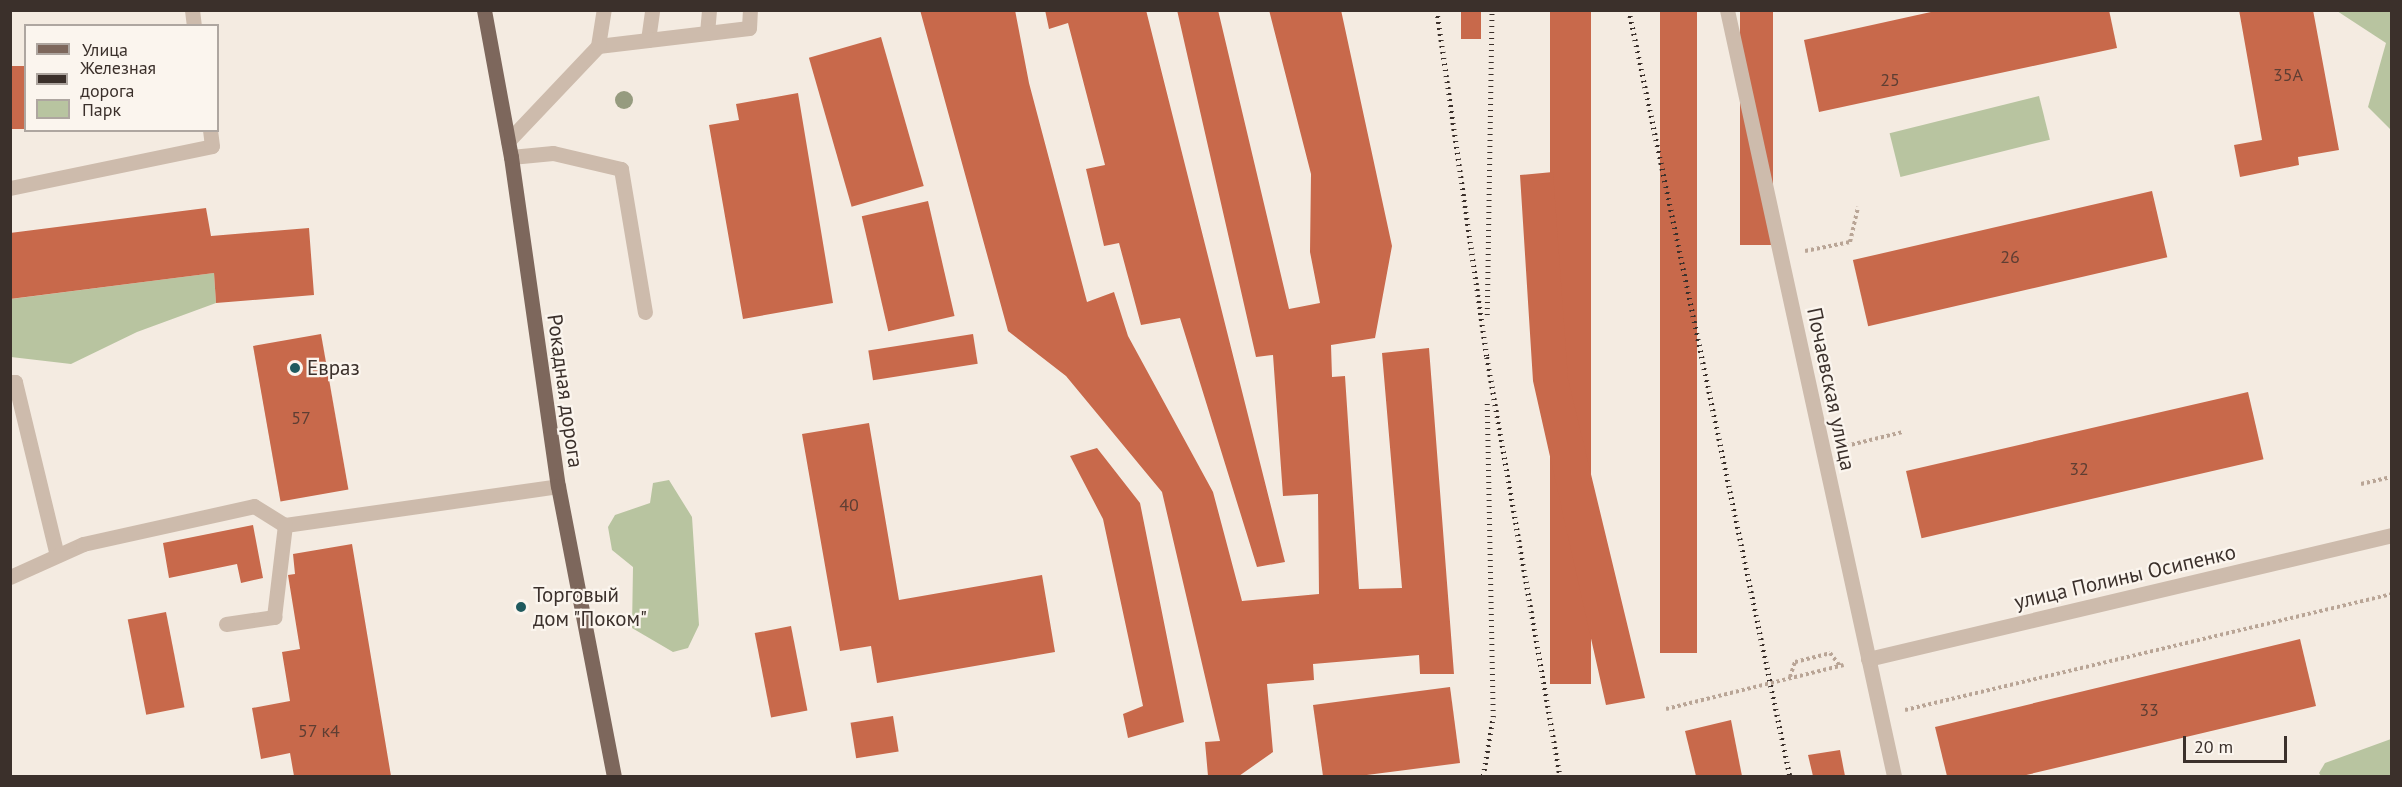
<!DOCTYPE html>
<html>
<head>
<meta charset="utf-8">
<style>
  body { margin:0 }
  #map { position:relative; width:2402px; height:787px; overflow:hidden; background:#f4ebe1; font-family:"PT Sans",sans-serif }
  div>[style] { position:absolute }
  .green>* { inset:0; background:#b8c4a0; transform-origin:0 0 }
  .building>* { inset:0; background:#c8694b; transform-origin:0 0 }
  .path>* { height:4px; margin-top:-2px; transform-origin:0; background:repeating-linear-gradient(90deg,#b9a596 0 3px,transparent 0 6px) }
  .minor>* { height:15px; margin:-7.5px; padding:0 7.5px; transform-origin:7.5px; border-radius:7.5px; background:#cdbbac }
  .major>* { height:15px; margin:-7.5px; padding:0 7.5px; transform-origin:7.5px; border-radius:7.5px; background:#7d675c }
  .rail>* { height:4.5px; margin-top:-2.25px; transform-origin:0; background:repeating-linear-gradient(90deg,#3b302b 0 1.5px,transparent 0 6px) }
  .trees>* { width:18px; height:18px; margin:-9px; border-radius:50%; background:#969b7f }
  .dots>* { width:16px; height:16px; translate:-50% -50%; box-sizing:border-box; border:3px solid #fbf5ee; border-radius:50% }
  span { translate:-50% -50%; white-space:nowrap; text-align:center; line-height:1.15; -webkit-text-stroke:4.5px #fbf5ee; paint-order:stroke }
  .number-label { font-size:18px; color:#5e3e33 }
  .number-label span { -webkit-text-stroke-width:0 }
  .poi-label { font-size:21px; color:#3b302b }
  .left { translate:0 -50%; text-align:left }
  .street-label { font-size:21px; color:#3b302b }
  .frame { position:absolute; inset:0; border:12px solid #3b302b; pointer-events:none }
  .legend { position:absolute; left:24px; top:24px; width:195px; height:108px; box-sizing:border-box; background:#fbf5ee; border:2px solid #aea6a0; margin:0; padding:8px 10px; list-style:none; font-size:18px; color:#3b302b }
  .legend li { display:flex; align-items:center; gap:12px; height:30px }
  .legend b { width:30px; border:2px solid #aea6a0 }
  .scale { position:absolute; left:2183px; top:736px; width:104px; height:27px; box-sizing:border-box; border:3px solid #3b302b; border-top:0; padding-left:8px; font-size:18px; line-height:21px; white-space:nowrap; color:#3b302b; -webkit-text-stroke:4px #fbf5ee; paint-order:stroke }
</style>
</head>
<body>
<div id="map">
  <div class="green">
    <i style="clip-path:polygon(2337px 11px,2391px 11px,2391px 130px,2368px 107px,2386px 43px)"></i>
    <i style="left:2039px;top:96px;width:45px;height:154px;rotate:76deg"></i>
    <i style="clip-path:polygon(214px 273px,216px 303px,137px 332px,71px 364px,11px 357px,11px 299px)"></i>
    <i style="clip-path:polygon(669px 480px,692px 517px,699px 625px,688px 648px,673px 652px,632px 628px,633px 567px,612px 550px,608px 527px,615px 515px,650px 503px,653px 483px)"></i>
    <i style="clip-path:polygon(2391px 739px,2391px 776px,2321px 776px,2319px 773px,2325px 763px)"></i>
  </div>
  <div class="building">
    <i style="clip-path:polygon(920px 10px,1015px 10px,1029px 83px,1087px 302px,1114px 292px,1128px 336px,1213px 492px,1242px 601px,1319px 594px,1318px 494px,1283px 496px,1273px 355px,1256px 357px,1177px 10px,1218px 10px,1289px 309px,1320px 303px,1310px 252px,1311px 174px,1269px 10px,1341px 10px,1392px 246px,1375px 338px,1331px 345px,1332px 377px,1345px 376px,1359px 589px,1402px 588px,1382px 353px,1429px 348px,1454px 674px,1420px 674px,1419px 655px,1313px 664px,1314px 680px,1267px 684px,1273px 752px,1239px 776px,1208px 776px,1205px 742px,1220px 741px,1162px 492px,1066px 376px,1008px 331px)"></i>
    <i style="clip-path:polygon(1045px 10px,1146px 10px,1285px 562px,1257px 567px,1180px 318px,1141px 325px,1119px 243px,1104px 246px,1086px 169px,1105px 165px,1068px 23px,1049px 29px)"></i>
    <i style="left:1461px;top:10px;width:20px;height:29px"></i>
    <i style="left:1550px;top:10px;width:41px;height:674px"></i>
    <i style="left:1660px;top:10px;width:37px;height:643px"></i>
    <i style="left:1740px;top:10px;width:33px;height:235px"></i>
    <i style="clip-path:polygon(1940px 10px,2109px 10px,2117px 48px,1819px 112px,1804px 40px)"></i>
    <i style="clip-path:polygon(2239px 10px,2313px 10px,2339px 150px,2298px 157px,2299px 165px,2240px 177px,2234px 145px,2262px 140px)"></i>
    <i style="left:881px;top:37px;width:155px;height:75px;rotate:74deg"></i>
    <i style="left:26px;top:66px;width:63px;height:16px;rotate:90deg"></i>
    <i style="clip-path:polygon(798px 93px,833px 303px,743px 319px,709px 125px,739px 120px,736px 104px)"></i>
    <i style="clip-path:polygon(1553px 172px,1568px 379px,1645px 698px,1606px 705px,1533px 381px,1520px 175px)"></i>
    <i style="left:2152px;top:191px;width:68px;height:307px;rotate:77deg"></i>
    <i style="left:928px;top:201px;width:118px;height:68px;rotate:77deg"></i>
    <i style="clip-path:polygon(206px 208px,211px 236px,309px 228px,314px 295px,216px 303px,214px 273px,10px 299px,10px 233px)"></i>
    <i style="left:321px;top:334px;width:158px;height:69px;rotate:80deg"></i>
    <i style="left:973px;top:334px;width:30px;height:106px;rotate:81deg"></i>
    <i style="left:2248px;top:392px;width:69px;height:351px;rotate:77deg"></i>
    <i style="clip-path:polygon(869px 423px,899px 600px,1042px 575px,1055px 652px,877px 683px,871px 646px,840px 651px,802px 434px)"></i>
    <i style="clip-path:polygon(1097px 448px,1140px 503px,1184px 722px,1128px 738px,1123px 714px,1143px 706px,1103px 519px,1070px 456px)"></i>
    <i style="clip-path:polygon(253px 525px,263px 578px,241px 583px,237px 564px,169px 578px,163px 543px)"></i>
    <i style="clip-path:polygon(352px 544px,391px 776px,294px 776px,290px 753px,261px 759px,252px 708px,290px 701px,282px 652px,300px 649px,288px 575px,295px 574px,293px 554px)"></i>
    <i style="left:166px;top:612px;width:97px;height:39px;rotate:79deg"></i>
    <i style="left:791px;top:626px;width:86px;height:37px;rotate:79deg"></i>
    <i style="clip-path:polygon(2300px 639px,2316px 706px,2022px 776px,1947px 776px,1935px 727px)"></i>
    <i style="clip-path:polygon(1450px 687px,1460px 763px,1359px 776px,1323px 776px,1313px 705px)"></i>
    <i style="left:893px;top:716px;width:36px;height:43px;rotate:81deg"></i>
    <i style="clip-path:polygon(1731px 720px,1742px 776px,1696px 776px,1685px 731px)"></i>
    <i style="clip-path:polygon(1840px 750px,1845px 776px,1813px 776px,1808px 755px)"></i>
  </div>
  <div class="path">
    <i style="left:1805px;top:251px;width:46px;rotate:-11.3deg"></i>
    <i style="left:1850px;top:242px;width:36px;rotate:-77deg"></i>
    <i style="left:1846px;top:446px;width:59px;rotate:-13.8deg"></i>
    <i style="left:2361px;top:484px;width:32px;rotate:-13deg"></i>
    <i style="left:1790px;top:677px;width:16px;rotate:-72deg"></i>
    <i style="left:1795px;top:662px;width:36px;rotate:-14deg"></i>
    <i style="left:1830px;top:653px;width:16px;rotate:52deg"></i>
    <i style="left:1666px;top:709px;width:183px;rotate:-13.9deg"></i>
    <i style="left:1905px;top:710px;width:501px;rotate:-13.4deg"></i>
  </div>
  <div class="minor">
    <i style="left:192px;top:10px;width:16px;rotate:83deg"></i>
    <i style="left:1727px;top:10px;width:784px;rotate:77.7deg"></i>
    <i style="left:707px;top:33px;width:23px;rotate:-85deg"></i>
    <i style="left:648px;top:40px;width:30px;rotate:-82deg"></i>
    <i style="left:598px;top:46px;width:152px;rotate:-6.8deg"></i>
    <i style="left:749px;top:28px;width:18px;rotate:-87deg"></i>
    <i style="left:508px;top:141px;width:131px;rotate:-46.5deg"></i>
    <i style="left:598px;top:46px;width:36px;rotate:-81deg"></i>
    <i style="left:511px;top:157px;width:42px;rotate:-5.4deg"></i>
    <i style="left:553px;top:153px;width:70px;rotate:13.2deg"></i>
    <i style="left:621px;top:169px;width:145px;rotate:80.5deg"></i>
    <i style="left:10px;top:188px;width:206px;rotate:-11.7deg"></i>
    <i style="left:212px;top:146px;width:16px;rotate:-97deg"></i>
    <i style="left:10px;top:382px;width:5px"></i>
    <i style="left:15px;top:382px;width:178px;rotate:76.4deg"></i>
    <i style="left:10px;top:577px;width:80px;rotate:-24.3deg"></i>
    <i style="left:83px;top:544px;width:175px;rotate:-12.5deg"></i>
    <i style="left:254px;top:506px;width:36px;rotate:32deg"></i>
    <i style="left:285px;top:525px;width:276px;rotate:-8.1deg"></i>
    <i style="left:226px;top:624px;width:49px;rotate:-8.3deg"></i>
    <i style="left:274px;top:617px;width:93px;rotate:-83.2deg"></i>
    <i style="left:1868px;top:659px;width:538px;rotate:-13.31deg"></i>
  </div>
  <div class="major">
    <i style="left:484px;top:10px;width:149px;rotate:79.6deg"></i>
    <i style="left:511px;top:157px;width:332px;rotate:81.9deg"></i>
    <i style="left:558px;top:486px;width:295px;rotate:79.1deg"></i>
  </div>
  <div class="rail">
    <i style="left:1437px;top:10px;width:351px;rotate:81.8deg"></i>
    <i style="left:1487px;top:357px;width:425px;rotate:80.1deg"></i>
    <i style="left:1629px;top:10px;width:783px;rotate:78.13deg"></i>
    <i style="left:1487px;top:315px;width:305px;rotate:-89.1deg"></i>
    <i style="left:1483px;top:776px;width:60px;rotate:-80.4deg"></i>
    <i style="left:1493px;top:717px;width:318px;rotate:-91.1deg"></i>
  </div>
  <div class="trees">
    <i style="left:624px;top:100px"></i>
  </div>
  <div class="dots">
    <i style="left:295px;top:368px;background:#1f5a5e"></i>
    <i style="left:521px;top:607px;background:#1f5a5e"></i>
  </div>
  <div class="number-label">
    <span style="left:2288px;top:75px">35А</span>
    <span style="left:1890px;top:80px">25</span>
    <span style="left:2010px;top:257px">26</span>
    <span style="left:301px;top:418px">57</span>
    <span style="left:2079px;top:469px">32</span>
    <span style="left:849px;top:505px">40</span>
    <span style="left:2149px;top:710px">33</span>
    <span style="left:319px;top:731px">57 к4</span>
  </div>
  <div class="poi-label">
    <span class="left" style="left:307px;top:368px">Евраз</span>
    <span class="left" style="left:533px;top:607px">Торговый<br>дом "Поком"</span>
  </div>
  <div class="street-label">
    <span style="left:1831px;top:389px;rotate:78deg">Почаевская улица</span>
    <span style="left:565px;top:391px;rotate:82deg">Рокадная дорога</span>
    <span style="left:2125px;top:577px;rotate:-13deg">улица Полины Осипенко</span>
  </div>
  <div class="frame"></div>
  <ul class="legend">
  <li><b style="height:8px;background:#7d675c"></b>Улица</li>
  <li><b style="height:8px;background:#3b302b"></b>Железная дорога</li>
  <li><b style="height:16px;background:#b8c4a0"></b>Парк</li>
  </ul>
  <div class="scale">20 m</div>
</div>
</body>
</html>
